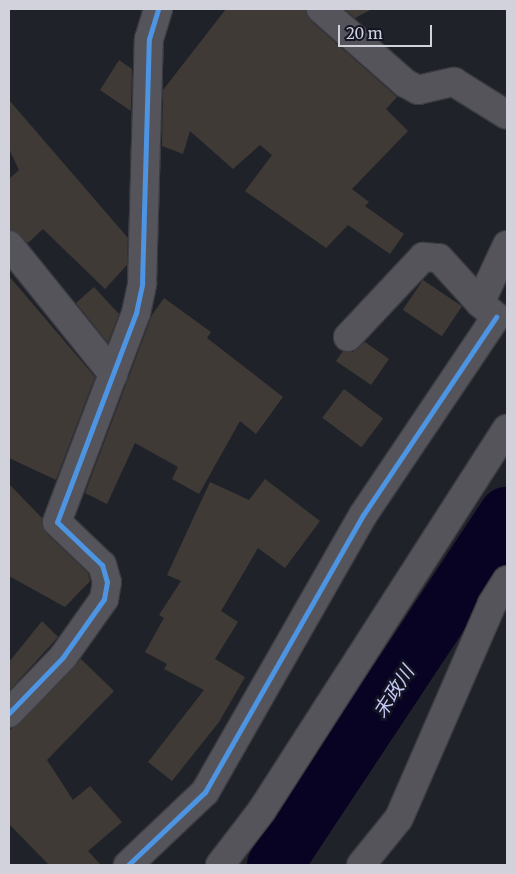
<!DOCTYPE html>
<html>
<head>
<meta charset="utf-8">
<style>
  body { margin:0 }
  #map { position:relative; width:516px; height:874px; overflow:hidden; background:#20222a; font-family:Merriweather,"Noto Sans JP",serif }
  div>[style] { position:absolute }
  .river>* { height:56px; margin:-28px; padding:0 28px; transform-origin:28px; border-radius:28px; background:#080323 }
  .building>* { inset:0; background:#3f3a35; transform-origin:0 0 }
  .roads { filter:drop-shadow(1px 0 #3b3c42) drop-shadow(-1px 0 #3b3c42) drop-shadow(0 1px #3b3c42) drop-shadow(0 -1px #3b3c42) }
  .minor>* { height:28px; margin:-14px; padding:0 14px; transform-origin:14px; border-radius:14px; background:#54545a }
  .cycleway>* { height:5px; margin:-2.5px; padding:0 2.5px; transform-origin:2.5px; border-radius:2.5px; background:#4d94e3 }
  span { translate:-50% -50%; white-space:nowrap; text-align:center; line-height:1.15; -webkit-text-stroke:5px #141524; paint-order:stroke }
  .water-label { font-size:19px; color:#c6c9f5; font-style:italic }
  .frame { position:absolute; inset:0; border:10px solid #d1d2dc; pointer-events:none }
  .scale { position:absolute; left:338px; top:25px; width:94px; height:22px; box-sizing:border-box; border:2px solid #d1d2dc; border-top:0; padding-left:6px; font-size:15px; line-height:18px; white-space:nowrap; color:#d1d2dc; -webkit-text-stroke:4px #141524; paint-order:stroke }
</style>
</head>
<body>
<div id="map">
  <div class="river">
    <i style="left:275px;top:865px;width:420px;rotate:-56.5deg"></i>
  </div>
  <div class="building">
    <i style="clip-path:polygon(226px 9px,306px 9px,311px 21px,397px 97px,386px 109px,408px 131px,352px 189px,369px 202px,365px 206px,404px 234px,390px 254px,348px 225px,326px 248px,245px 191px,272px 155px,260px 145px,233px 169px,190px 131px,183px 154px,162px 146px,163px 90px)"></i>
    <i style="clip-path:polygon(344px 9px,372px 9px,355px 18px)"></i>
    <i style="clip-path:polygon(119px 60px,132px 69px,131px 111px,100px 90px)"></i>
    <i style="clip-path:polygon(9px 100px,128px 238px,127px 265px,105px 289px,43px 229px,28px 243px,9px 230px,9px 179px,19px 170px,9px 149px)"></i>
    <i style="clip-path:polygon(9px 276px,95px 377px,56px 480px,9px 458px)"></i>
    <i style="left:423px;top:280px;width:47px;height:36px;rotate:34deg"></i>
    <i style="clip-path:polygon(94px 287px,119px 314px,108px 343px,76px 303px)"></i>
    <i style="clip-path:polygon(164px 298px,211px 332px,207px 338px,283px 397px,256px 434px,240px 421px,199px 494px,172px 479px,178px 467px,135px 443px,107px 504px,85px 493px,152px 315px)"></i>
    <i style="clip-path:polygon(365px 342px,389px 359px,371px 385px,336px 361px,343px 351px,353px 352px)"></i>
    <i style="left:344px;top:389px;width:49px;height:36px;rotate:37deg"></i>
    <i style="clip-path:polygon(265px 479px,320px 521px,285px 568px,258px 548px,221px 611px,238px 622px,215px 659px,245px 677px,219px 722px,172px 781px,148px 762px,204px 690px,164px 669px,167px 664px,145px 652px,164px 618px,159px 615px,181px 581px,167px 575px,210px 482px,249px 500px)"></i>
    <i style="clip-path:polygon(9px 484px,42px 518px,46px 533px,88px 573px,90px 581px,65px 607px,9px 576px)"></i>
    <i style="clip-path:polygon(42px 621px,58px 637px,9px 691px,9px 662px)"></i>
    <i style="clip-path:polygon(81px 659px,114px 691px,47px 760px,73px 800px,90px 786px,122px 822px,88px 851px,101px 865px,49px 865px,9px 824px,9px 731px)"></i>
  </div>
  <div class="roads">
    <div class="minor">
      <i style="left:321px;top:9px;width:112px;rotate:41.4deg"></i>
      <i style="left:405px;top:83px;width:15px;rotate:28deg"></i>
      <i style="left:418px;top:90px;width:37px;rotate:-13deg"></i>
      <i style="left:454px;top:82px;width:62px;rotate:31.9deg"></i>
      <i style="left:9px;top:245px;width:166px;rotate:51.1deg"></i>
      <i style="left:493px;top:314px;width:17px;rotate:-140deg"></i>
      <i style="left:480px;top:303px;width:64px;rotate:-65deg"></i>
      <i style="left:348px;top:337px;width:110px;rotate:-46.8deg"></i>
      <i style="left:423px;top:257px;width:16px;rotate:4deg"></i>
      <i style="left:439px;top:258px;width:61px;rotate:47.7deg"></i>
      <i style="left:9px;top:713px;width:78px;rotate:-46deg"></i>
      <i style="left:63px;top:657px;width:71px;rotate:-54.7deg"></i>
      <i style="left:104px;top:599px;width:17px;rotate:-80deg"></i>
      <i style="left:107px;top:582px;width:18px;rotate:-106deg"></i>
      <i style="left:102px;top:565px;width:62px;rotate:-136.3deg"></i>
      <i style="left:57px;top:522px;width:223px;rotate:-69.3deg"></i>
      <i style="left:136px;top:313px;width:30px;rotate:-78deg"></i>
      <i style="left:142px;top:284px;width:245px;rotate:-88.4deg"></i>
      <i style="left:149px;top:39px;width:31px;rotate:-73deg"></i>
      <i style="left:128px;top:865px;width:106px;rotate:-43.5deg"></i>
      <i style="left:205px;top:792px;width:319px;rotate:-60.3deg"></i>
      <i style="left:363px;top:515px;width:239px;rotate:-56.1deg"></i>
      <i style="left:220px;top:865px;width:69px;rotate:-52.6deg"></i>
      <i style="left:262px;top:810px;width:453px;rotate:-57.3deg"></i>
      <i style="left:361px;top:865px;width:60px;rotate:-51deg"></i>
      <i style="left:399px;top:818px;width:233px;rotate:-66.5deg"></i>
      <i style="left:492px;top:604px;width:28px;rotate:-58deg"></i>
    </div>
  </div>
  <div class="cycleway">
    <i style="left:9px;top:713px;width:78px;rotate:-46deg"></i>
    <i style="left:63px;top:657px;width:71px;rotate:-54.7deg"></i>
    <i style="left:104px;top:599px;width:17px;rotate:-80deg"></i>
    <i style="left:107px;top:582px;width:18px;rotate:-106deg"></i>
    <i style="left:102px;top:565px;width:62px;rotate:-136.3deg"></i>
    <i style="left:57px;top:522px;width:223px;rotate:-69.3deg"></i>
    <i style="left:136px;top:313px;width:30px;rotate:-78deg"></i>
    <i style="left:142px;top:284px;width:245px;rotate:-88.4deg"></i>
    <i style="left:149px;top:39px;width:31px;rotate:-73deg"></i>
    <i style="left:128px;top:865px;width:106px;rotate:-43.5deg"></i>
    <i style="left:205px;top:792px;width:319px;rotate:-60.3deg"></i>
    <i style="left:363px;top:515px;width:239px;rotate:-56.1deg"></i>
  </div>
  <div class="water-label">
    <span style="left:394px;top:692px;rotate:-57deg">末政川</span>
  </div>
  <div class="frame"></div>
  <div class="scale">20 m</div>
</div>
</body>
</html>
